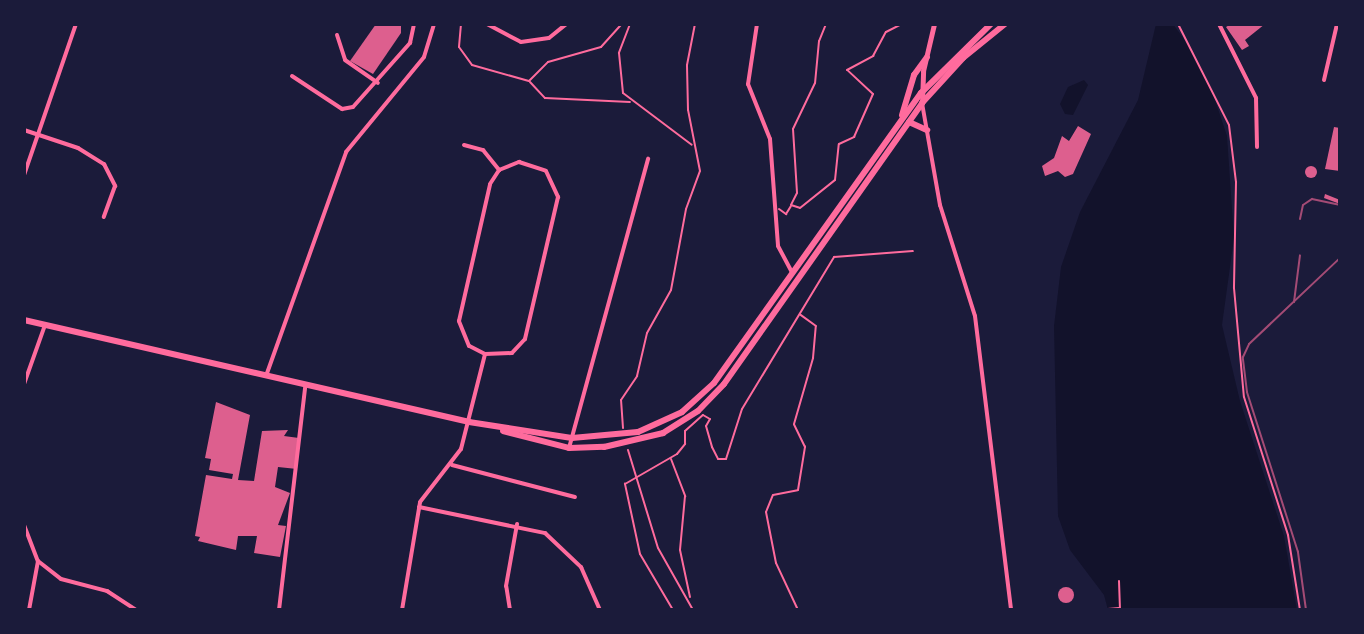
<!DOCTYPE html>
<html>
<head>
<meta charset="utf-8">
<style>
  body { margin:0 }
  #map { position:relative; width:1364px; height:634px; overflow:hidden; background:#1b1b3a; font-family:Inter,sans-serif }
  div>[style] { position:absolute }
  .water>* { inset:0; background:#12122b }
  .building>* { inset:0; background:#dd5f8e }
  .round { border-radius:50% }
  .path>* { height:2px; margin:-1px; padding:0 1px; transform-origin:1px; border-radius:1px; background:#ff6b9d }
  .minor>* { height:4px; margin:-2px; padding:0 2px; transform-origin:2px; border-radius:2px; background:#ff6b9d }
  .secondary>* { height:5px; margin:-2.5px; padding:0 2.5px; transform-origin:2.5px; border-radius:2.5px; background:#ff6b9d }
  .primary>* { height:6px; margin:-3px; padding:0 3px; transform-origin:3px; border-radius:3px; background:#ff6b9d }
  .rail>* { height:2px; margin:-1px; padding:0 1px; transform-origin:1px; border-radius:1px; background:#a44b75 }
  span { translate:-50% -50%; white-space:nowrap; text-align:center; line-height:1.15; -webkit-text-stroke:8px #1b1b3a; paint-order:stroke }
  .frame { position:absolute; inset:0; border:26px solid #1b1b3a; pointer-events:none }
</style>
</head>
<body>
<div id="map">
  <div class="water">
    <i style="clip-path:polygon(1156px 24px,1173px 24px,1186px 42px,1211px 88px,1227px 136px,1234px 238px,1222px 325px,1240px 401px,1284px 536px,1297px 610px,1108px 610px,1104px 595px,1070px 550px,1058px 516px,1054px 326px,1061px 267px,1080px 212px,1138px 100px)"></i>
    <i style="clip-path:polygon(1084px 80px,1088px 85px,1073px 115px,1065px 114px,1060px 104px,1068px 87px)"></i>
  </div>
  <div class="building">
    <i style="clip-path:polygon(376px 24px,401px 24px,401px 33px,373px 74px,350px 61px)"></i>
    <i style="clip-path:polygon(1231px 24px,1265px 24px,1245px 40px,1249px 46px,1242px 50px,1226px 27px)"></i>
    <i style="clip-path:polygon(1078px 126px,1091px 134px,1073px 174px,1065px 177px,1058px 171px,1045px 176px,1042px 166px,1054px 158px,1062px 136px,1069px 141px)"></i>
    <i style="clip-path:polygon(1334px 127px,1340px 128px,1340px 171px,1325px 169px)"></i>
    <i class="round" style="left:1305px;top:166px;width:12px;height:12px"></i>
    <i style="clip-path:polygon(1325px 194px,1340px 200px,1340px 204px,1324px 198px)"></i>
    <i style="clip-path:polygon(216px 402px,250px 415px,238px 480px,254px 481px,262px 431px,288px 430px,284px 436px,299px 438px,297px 469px,278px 467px,275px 487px,290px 493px,278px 525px,286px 526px,280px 557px,254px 553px,257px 536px,238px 536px,236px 550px,198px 541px,200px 537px,195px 536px,206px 475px,232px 479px,233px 474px,209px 470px,211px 459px,205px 458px)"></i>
    <i class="round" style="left:1058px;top:587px;width:16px;height:16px"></i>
  </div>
  <div class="path">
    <i style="left:461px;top:24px;width:23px;rotate:95deg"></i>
    <i style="left:459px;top:47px;width:22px;rotate:54deg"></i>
    <i style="left:472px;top:65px;width:59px;rotate:15.7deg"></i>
    <i style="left:529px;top:81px;width:27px;rotate:-45deg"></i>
    <i style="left:548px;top:62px;width:55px;rotate:-15.8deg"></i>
    <i style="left:601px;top:47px;width:31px;rotate:-48deg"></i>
    <i style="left:630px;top:24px;width:31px;rotate:111deg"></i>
    <i style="left:619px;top:53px;width:40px;rotate:84.3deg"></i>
    <i style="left:623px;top:93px;width:86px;rotate:37deg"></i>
    <i style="left:826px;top:24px;width:18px;rotate:112deg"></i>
    <i style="left:819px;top:41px;width:42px;rotate:95.4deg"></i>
    <i style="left:815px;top:83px;width:51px;rotate:115.6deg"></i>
    <i style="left:793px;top:129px;width:64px;rotate:86.4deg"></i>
    <i style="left:797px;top:193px;width:13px;rotate:117deg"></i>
    <i style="left:791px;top:205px;width:9px;rotate:18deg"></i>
    <i style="left:800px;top:208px;width:45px;rotate:-38.7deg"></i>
    <i style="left:835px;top:180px;width:36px;rotate:-84deg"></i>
    <i style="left:839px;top:144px;width:17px;rotate:-25deg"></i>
    <i style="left:854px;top:137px;width:47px;rotate:-66.2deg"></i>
    <i style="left:873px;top:94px;width:35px;rotate:-137deg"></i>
    <i style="left:847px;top:70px;width:30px;rotate:-28deg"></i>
    <i style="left:873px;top:56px;width:27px;rotate:-62deg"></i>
    <i style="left:886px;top:32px;width:18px;rotate:-27deg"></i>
    <i style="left:1178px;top:24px;width:113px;rotate:63.2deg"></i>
    <i style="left:1229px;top:125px;width:57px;rotate:83deg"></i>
    <i style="left:1236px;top:182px;width:106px;rotate:91.1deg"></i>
    <i style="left:1234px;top:288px;width:109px;rotate:84.8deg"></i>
    <i style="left:1244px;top:397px;width:145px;rotate:72.3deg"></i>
    <i style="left:1288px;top:535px;width:76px;rotate:80.9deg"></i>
    <i style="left:530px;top:82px;width:22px;rotate:47deg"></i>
    <i style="left:545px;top:98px;width:85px;rotate:2.7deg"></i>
    <i style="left:779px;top:209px;width:9px;rotate:36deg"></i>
    <i style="left:786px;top:214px;width:9px;rotate:-58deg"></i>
    <i style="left:623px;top:428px;width:28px;rotate:-94deg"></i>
    <i style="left:621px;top:400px;width:29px;rotate:-56deg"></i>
    <i style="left:637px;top:376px;width:44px;rotate:-76.9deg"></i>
    <i style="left:647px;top:333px;width:49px;rotate:-60.8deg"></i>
    <i style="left:671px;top:290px;width:82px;rotate:-79.5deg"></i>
    <i style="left:686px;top:209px;width:40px;rotate:-69.8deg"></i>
    <i style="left:700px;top:171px;width:62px;rotate:-101.1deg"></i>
    <i style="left:688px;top:110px;width:45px;rotate:-91.3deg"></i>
    <i style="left:687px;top:65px;width:42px;rotate:-79deg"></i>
    <i style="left:628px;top:450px;width:102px;rotate:73deg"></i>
    <i style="left:658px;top:548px;width:71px;rotate:60.6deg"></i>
    <i style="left:671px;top:459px;width:40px;rotate:69deg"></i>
    <i style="left:685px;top:496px;width:54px;rotate:95.3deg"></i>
    <i style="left:680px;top:550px;width:48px;rotate:78deg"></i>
    <i style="left:1119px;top:581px;width:29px;rotate:88deg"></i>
    <i style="left:1108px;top:609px;width:11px;rotate:-5deg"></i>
    <i style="left:673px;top:610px;width:65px;rotate:-120.5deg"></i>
    <i style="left:640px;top:554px;width:72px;rotate:-102.1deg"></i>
    <i style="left:625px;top:484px;width:60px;rotate:-30deg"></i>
    <i style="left:677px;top:454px;width:13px;rotate:-51deg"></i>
    <i style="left:685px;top:444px;width:13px;rotate:-90deg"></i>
    <i style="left:685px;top:431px;width:24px;rotate:-42deg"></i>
    <i style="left:703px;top:415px;width:8px;rotate:30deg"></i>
    <i style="left:710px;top:419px;width:8px;rotate:120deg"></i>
    <i style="left:706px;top:426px;width:22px;rotate:74deg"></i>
    <i style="left:712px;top:447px;width:13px;rotate:63deg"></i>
    <i style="left:718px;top:459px;width:8px"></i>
    <i style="left:726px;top:459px;width:52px;rotate:-72.3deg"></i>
    <i style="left:742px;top:409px;width:178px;rotate:-58.8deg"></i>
    <i style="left:834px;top:257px;width:79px;rotate:-4.3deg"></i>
    <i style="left:798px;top:610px;width:52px;rotate:-115.1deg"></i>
    <i style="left:776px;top:563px;width:52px;rotate:-101.1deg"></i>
    <i style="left:766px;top:512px;width:18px;rotate:-68deg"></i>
    <i style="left:773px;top:495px;width:25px;rotate:-11deg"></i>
    <i style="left:798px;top:490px;width:44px;rotate:-80.8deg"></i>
    <i style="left:805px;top:447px;width:25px;rotate:-116deg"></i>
    <i style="left:794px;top:424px;width:69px;rotate:-73.9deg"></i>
    <i style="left:813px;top:358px;width:32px;rotate:-85deg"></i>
    <i style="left:816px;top:326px;width:19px;rotate:-144deg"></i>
  </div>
  <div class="minor">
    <i style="left:487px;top:24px;width:38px;rotate:28deg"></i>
    <i style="left:521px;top:42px;width:28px;rotate:-8deg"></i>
    <i style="left:549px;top:38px;width:22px;rotate:-39deg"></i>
    <i style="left:757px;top:24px;width:61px;rotate:98.5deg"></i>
    <i style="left:748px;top:84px;width:59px;rotate:68.2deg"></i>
    <i style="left:770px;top:139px;width:107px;rotate:85.7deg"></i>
    <i style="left:778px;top:246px;width:30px;rotate:62deg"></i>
    <i style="left:1219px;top:24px;width:83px;rotate:63.4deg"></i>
    <i style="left:1256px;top:98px;width:49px;rotate:88.8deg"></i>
    <i style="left:337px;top:35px;width:26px;rotate:72deg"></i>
    <i style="left:345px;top:60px;width:40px;rotate:34.9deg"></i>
    <i style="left:292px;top:76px;width:60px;rotate:33.4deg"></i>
    <i style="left:342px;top:109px;width:11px;rotate:-10deg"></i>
    <i style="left:353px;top:107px;width:86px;rotate:-48.3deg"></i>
    <i style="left:410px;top:43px;width:19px;rotate:-78deg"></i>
    <i style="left:1324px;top:80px;width:57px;rotate:-76.9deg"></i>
    <i style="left:922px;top:103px;width:104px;rotate:80deg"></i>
    <i style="left:940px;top:205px;width:116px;rotate:72.5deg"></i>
    <i style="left:975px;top:316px;width:296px;rotate:83deg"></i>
    <i style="left:24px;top:130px;width:57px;rotate:18.4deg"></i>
    <i style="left:78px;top:148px;width:31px;rotate:32deg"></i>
    <i style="left:104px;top:164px;width:25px;rotate:63deg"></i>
    <i style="left:115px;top:186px;width:33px;rotate:110deg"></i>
    <i style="left:464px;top:145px;width:20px;rotate:15deg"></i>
    <i style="left:483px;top:150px;width:26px;rotate:51deg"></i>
    <i style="left:519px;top:162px;width:28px;rotate:18deg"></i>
    <i style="left:546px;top:171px;width:29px;rotate:65deg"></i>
    <i style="left:558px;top:197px;width:146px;rotate:103.1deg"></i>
    <i style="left:525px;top:339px;width:19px;rotate:133deg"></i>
    <i style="left:512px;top:353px;width:27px;rotate:178deg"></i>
    <i style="left:485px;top:354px;width:18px;rotate:-153deg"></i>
    <i style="left:469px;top:346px;width:27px;rotate:-112deg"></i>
    <i style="left:459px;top:321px;width:140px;rotate:-77.2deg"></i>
    <i style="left:490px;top:184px;width:17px;rotate:-57deg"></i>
    <i style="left:499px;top:170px;width:22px;rotate:-22deg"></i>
    <i style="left:24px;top:175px;width:160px;rotate:-71deg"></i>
    <i style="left:266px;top:376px;width:238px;rotate:-70.3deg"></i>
    <i style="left:346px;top:152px;width:123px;rotate:-50.6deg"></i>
    <i style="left:424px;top:57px;width:34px;rotate:-73deg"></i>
    <i style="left:24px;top:384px;width:63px;rotate:-70.4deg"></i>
    <i style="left:569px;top:448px;width:300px;rotate:-74.7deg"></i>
    <i style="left:452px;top:465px;width:127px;rotate:14.6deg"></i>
    <i style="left:419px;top:507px;width:129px;rotate:11.7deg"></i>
    <i style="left:545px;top:533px;width:50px;rotate:43.4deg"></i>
    <i style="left:581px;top:567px;width:47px;rotate:66.2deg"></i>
    <i style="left:24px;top:525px;width:39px;rotate:69deg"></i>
    <i style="left:38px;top:561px;width:50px;rotate:100.4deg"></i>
    <i style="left:38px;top:561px;width:29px;rotate:38deg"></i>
    <i style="left:61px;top:579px;width:48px;rotate:14.6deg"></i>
    <i style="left:107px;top:591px;width:35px;rotate:33deg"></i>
    <i style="left:279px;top:610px;width:224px;rotate:-83.3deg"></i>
    <i style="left:402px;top:610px;width:109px;rotate:-80.5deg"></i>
    <i style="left:420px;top:502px;width:67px;rotate:-52.3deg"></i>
    <i style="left:461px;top:449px;width:98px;rotate:-75.8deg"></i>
    <i style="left:510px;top:610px;width:24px;rotate:-99deg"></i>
    <i style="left:506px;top:586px;width:63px;rotate:-79.9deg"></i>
  </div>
  <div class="secondary">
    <i style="left:922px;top:103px;width:32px;rotate:-88deg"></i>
    <i style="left:923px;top:71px;width:48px;rotate:-76.8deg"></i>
  </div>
  <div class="primary">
    <i style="left:902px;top:115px;width:42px;rotate:-73.3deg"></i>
    <i style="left:914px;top:75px;width:22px;rotate:-54deg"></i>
    <i style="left:909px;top:122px;width:20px;rotate:24deg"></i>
    <i style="left:24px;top:320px;width:457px;rotate:12.9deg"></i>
    <i style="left:469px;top:422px;width:104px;rotate:8.8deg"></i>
    <i style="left:572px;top:438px;width:66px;rotate:-5.2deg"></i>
    <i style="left:638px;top:432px;width:48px;rotate:-24.4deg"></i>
    <i style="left:682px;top:412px;width:43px;rotate:-42.2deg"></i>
    <i style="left:714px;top:383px;width:356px;rotate:-54.5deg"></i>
    <i style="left:921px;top:93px;width:98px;rotate:-44.6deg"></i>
    <i style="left:503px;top:431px;width:68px;rotate:14.4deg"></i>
    <i style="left:569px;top:448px;width:35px;rotate:-2deg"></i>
    <i style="left:604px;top:447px;width:61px;rotate:-13.3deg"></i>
    <i style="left:663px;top:433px;width:41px;rotate:-32.2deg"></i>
    <i style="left:698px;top:411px;width:37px;rotate:-46deg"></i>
    <i style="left:724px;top:384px;width:344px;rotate:-54.8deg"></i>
    <i style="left:922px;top:103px;width:61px;rotate:-47.7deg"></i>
    <i style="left:963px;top:58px;width:54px;rotate:-39deg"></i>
  </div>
  <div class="rail">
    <i style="left:1300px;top:219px;width:14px;rotate:-78deg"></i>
    <i style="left:1303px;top:205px;width:11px;rotate:-34deg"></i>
    <i style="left:1312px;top:199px;width:29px;rotate:12deg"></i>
    <i style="left:1294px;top:302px;width:47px;rotate:-82.7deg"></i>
    <i style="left:1306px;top:610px;width:59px;rotate:-97.9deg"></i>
    <i style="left:1298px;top:552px;width:168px;rotate:-107.7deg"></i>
    <i style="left:1247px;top:392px;width:35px;rotate:-97deg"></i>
    <i style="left:1243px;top:357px;width:14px;rotate:-65deg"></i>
    <i style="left:1249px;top:344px;width:125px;rotate:-43.4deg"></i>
  </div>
  <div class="frame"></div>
</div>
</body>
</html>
